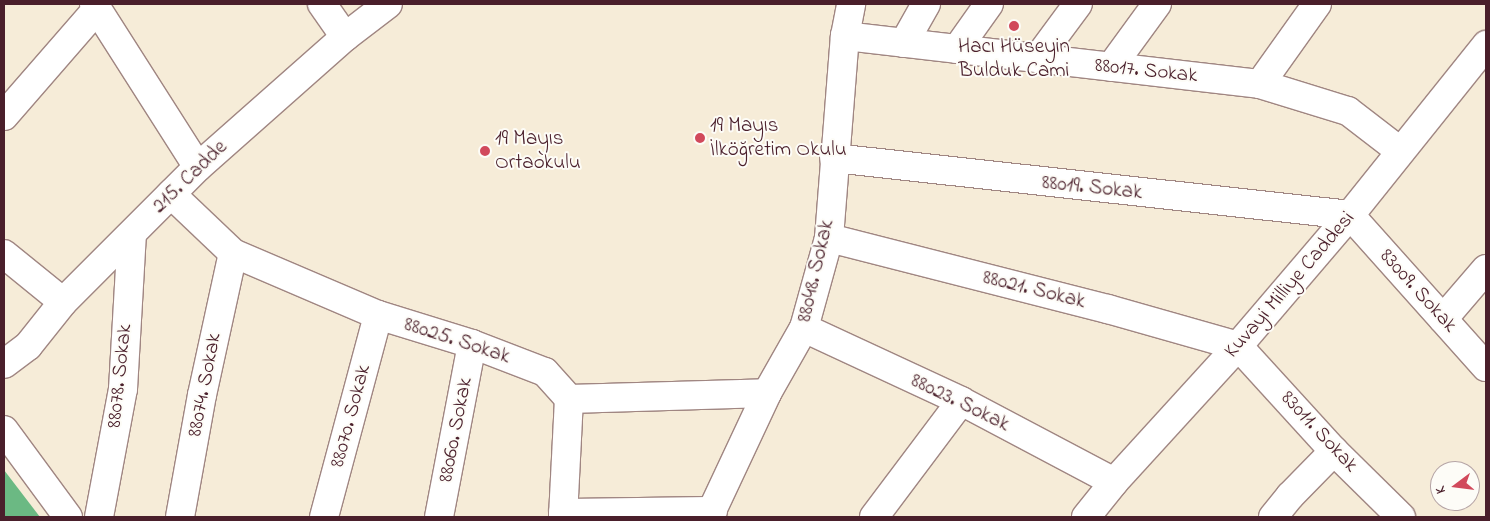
<!DOCTYPE html>
<html>
<head>
<meta charset="utf-8">
<style>
  body { margin:0 }
  #map { position:relative; width:1490px; height:521px; overflow:hidden; background:#f6ecd8; font-family:"Indie Flower",sans-serif }
  div>[style] { position:absolute }
  .forest>* { inset:0; background:#6bb983 }
  .roads { filter:drop-shadow(1px 0 #a08682) drop-shadow(-1px 0 #a08682) drop-shadow(0 1px #a08682) drop-shadow(0 -1px #a08682) }
  .minor>* { height:28px; margin:-14px; padding:0 14px; transform-origin:14px; border-radius:14px; background:#fff }
  .dots>* { width:14px; height:14px; translate:-50% -50%; box-sizing:border-box; border:2px solid #fdfcf7; border-radius:50% }
  span { translate:-50% -50%; white-space:nowrap; text-align:center; line-height:1.15; -webkit-text-stroke:4px #fdfcf7; paint-order:stroke }
  .poi-label { font-size:21px; color:#4a1f2b }
  .left { translate:0 -50%; text-align:left }
  .street-label { font-size:21px; color:#4a1f2b }
  .frame { position:absolute; inset:0; border:5px solid #4a1f2b; pointer-events:none }
  .north { position:absolute; left:1430px; top:461px; width:50px; height:50px; box-sizing:border-box; background:#fdfcf7; border:1px solid #b5a4a5; border-radius:50%; rotate:255deg; font-size:14px; font-weight:700; line-height:20px; text-align:center; color:#4a1f2b }
  .north::after { content:''; display:block; margin:auto; width:18px; height:22px; background:#d1495b; clip-path:polygon(50% 0,100% 100%,50% 72%,0 100%) }
</style>
</head>
<body>
<div id="map">
  <div class="forest">
    <i style="clip-path:polygon(4px 470px,40px 517px,4px 517px)"></i>
  </div>
  <div class="roads">
    <div class="minor">
      <i style="left:94px;top:4px;width:193px;rotate:57.5deg"></i>
      <i style="left:322px;top:4px;width:40px;rotate:55.1deg"></i>
      <i style="left:845px;top:36px;width:418px;rotate:6.6deg"></i>
      <i style="left:1260px;top:84px;width:92px;rotate:17.1deg"></i>
      <i style="left:1348px;top:111px;width:66px;rotate:37.6deg"></i>
      <i style="left:904px;top:43px;width:45px;rotate:-60.6deg"></i>
      <i style="left:957px;top:49px;width:55px;rotate:-54.6deg"></i>
      <i style="left:1038px;top:58px;width:67px;rotate:-53.5deg"></i>
      <i style="left:1111px;top:67px;width:78px;rotate:-53.9deg"></i>
      <i style="left:1260px;top:84px;width:98px;rotate:-54.5deg"></i>
      <i style="left:4px;top:116px;width:142px;rotate:-49deg"></i>
      <i style="left:834px;top:158px;width:519px;rotate:6.3deg"></i>
      <i style="left:1350px;top:215px;width:204px;rotate:48.2deg"></i>
      <i style="left:171px;top:194px;width:86px;rotate:43.6deg"></i>
      <i style="left:233px;top:253px;width:158px;rotate:23.2deg"></i>
      <i style="left:378px;top:315px;width:98px;rotate:17.1deg"></i>
      <i style="left:472px;top:344px;width:78px;rotate:21deg"></i>
      <i style="left:545px;top:372px;width:36px;rotate:48deg"></i>
      <i style="left:569px;top:399px;width:198px;rotate:-1.7deg"></i>
      <i style="left:829px;top:238px;width:288px;rotate:14.3deg"></i>
      <i style="left:1108px;top:309px;width:135px;rotate:15.9deg"></i>
      <i style="left:1238px;top:346px;width:142px;rotate:47.6deg"></i>
      <i style="left:1334px;top:451px;width:94px;rotate:44.6deg"></i>
      <i style="left:4px;top:254px;width:76px;rotate:39.1deg"></i>
      <i style="left:1443px;top:319px;width:66px;rotate:-49.3deg"></i>
      <i style="left:804px;top:328px;width:173px;rotate:24.9deg"></i>
      <i style="left:961px;top:401px;width:173px;rotate:27.9deg"></i>
      <i style="left:4px;top:364px;width:30px;rotate:-37deg"></i>
      <i style="left:28px;top:346px;width:56px;rotate:-51.5deg"></i>
      <i style="left:63px;top:302px;width:191px;rotate:-45deg"></i>
      <i style="left:198px;top:167px;width:196px;rotate:-41.5deg"></i>
      <i style="left:345px;top:37px;width:54px;rotate:-37.5deg"></i>
      <i style="left:4px;top:430px;width:108px;rotate:53.7deg"></i>
      <i style="left:563px;top:513px;width:150px;rotate:-0.8deg"></i>
      <i style="left:99px;top:517px;width:130px;rotate:-79.4deg"></i>
      <i style="left:123px;top:389px;width:155px;rotate:-86.7deg"></i>
      <i style="left:180px;top:517px;width:124px;rotate:-79.8deg"></i>
      <i style="left:202px;top:395px;width:145px;rotate:-77.7deg"></i>
      <i style="left:324px;top:517px;width:209px;rotate:-75deg"></i>
      <i style="left:439px;top:517px;width:176px;rotate:-79.2deg"></i>
      <i style="left:563px;top:517px;width:118px;rotate:-87.1deg"></i>
      <i style="left:709px;top:517px;width:137px;rotate:-64.9deg"></i>
      <i style="left:767px;top:393px;width:75px;rotate:-60.4deg"></i>
      <i style="left:804px;top:328px;width:93px;rotate:-74.5deg"></i>
      <i style="left:829px;top:238px;width:203px;rotate:-85.5deg"></i>
      <i style="left:845px;top:36px;width:33px;rotate:-79deg"></i>
      <i style="left:874px;top:517px;width:145px;rotate:-53.1deg"></i>
      <i style="left:1086px;top:517px;width:45px;rotate:-51.3deg"></i>
      <i style="left:1114px;top:482px;width:184px;rotate:-47.6deg"></i>
      <i style="left:1238px;top:346px;width:172px;rotate:-49.5deg"></i>
      <i style="left:1350px;top:215px;width:218px;rotate:-51.3deg"></i>
      <i style="left:1273px;top:517px;width:27px;rotate:-51deg"></i>
      <i style="left:1290px;top:496px;width:63px;rotate:-45.6deg"></i>
    </div>
  </div>
  <div class="dots">
    <i style="left:1014px;top:26px;background:#d1495b"></i>
    <i style="left:700px;top:138px;background:#d1495b"></i>
    <i style="left:485px;top:151px;background:#d1495b"></i>
  </div>
  <div class="poi-label">
    <span style="left:1014px;top:59px">Hacı Hüseyin<br>Bulduk Cami</span>
    <span class="left" style="left:710px;top:138px">19 Mayıs<br>İlköğretim Okulu</span>
    <span class="left" style="left:495px;top:151px">19 Mayıs<br>Ortaokulu</span>
  </div>
  <div class="street-label">
    <span style="left:1146px;top:71px;rotate:6deg">88017. Sokak</span>
    <span style="left:190px;top:177px;rotate:-44deg">215. Cadde</span>
    <span style="left:1092px;top:188px;rotate:6deg">88019. Sokak</span>
    <span style="left:816px;top:271px;rotate:-77deg">88048. Sokak</span>
    <span style="left:1290px;top:285px;rotate:-49deg">Kuvayi Milliye Caddesi</span>
    <span style="left:1034px;top:290px;rotate:14deg">88021. Sokak</span>
    <span style="left:1418px;top:291px;rotate:48deg">83009. Sokak</span>
    <span style="left:457px;top:341px;rotate:18deg">88025. Sokak</span>
    <span style="left:120px;top:376px;rotate:-84deg">88078. Sokak</span>
    <span style="left:205px;top:385px;rotate:-79deg">88074. Sokak</span>
    <span style="left:960px;top:403px;rotate:26deg">88023. Sokak</span>
    <span style="left:351px;top:416px;rotate:-75deg">88070. Sokak</span>
    <span style="left:456px;top:430px;rotate:-79deg">88060. Sokak</span>
    <span style="left:1319px;top:432px;rotate:47deg">83011. Sokak</span>
  </div>
  <div class="frame"></div>
  <div class="north">K</div>
</div>
</body>
</html>
